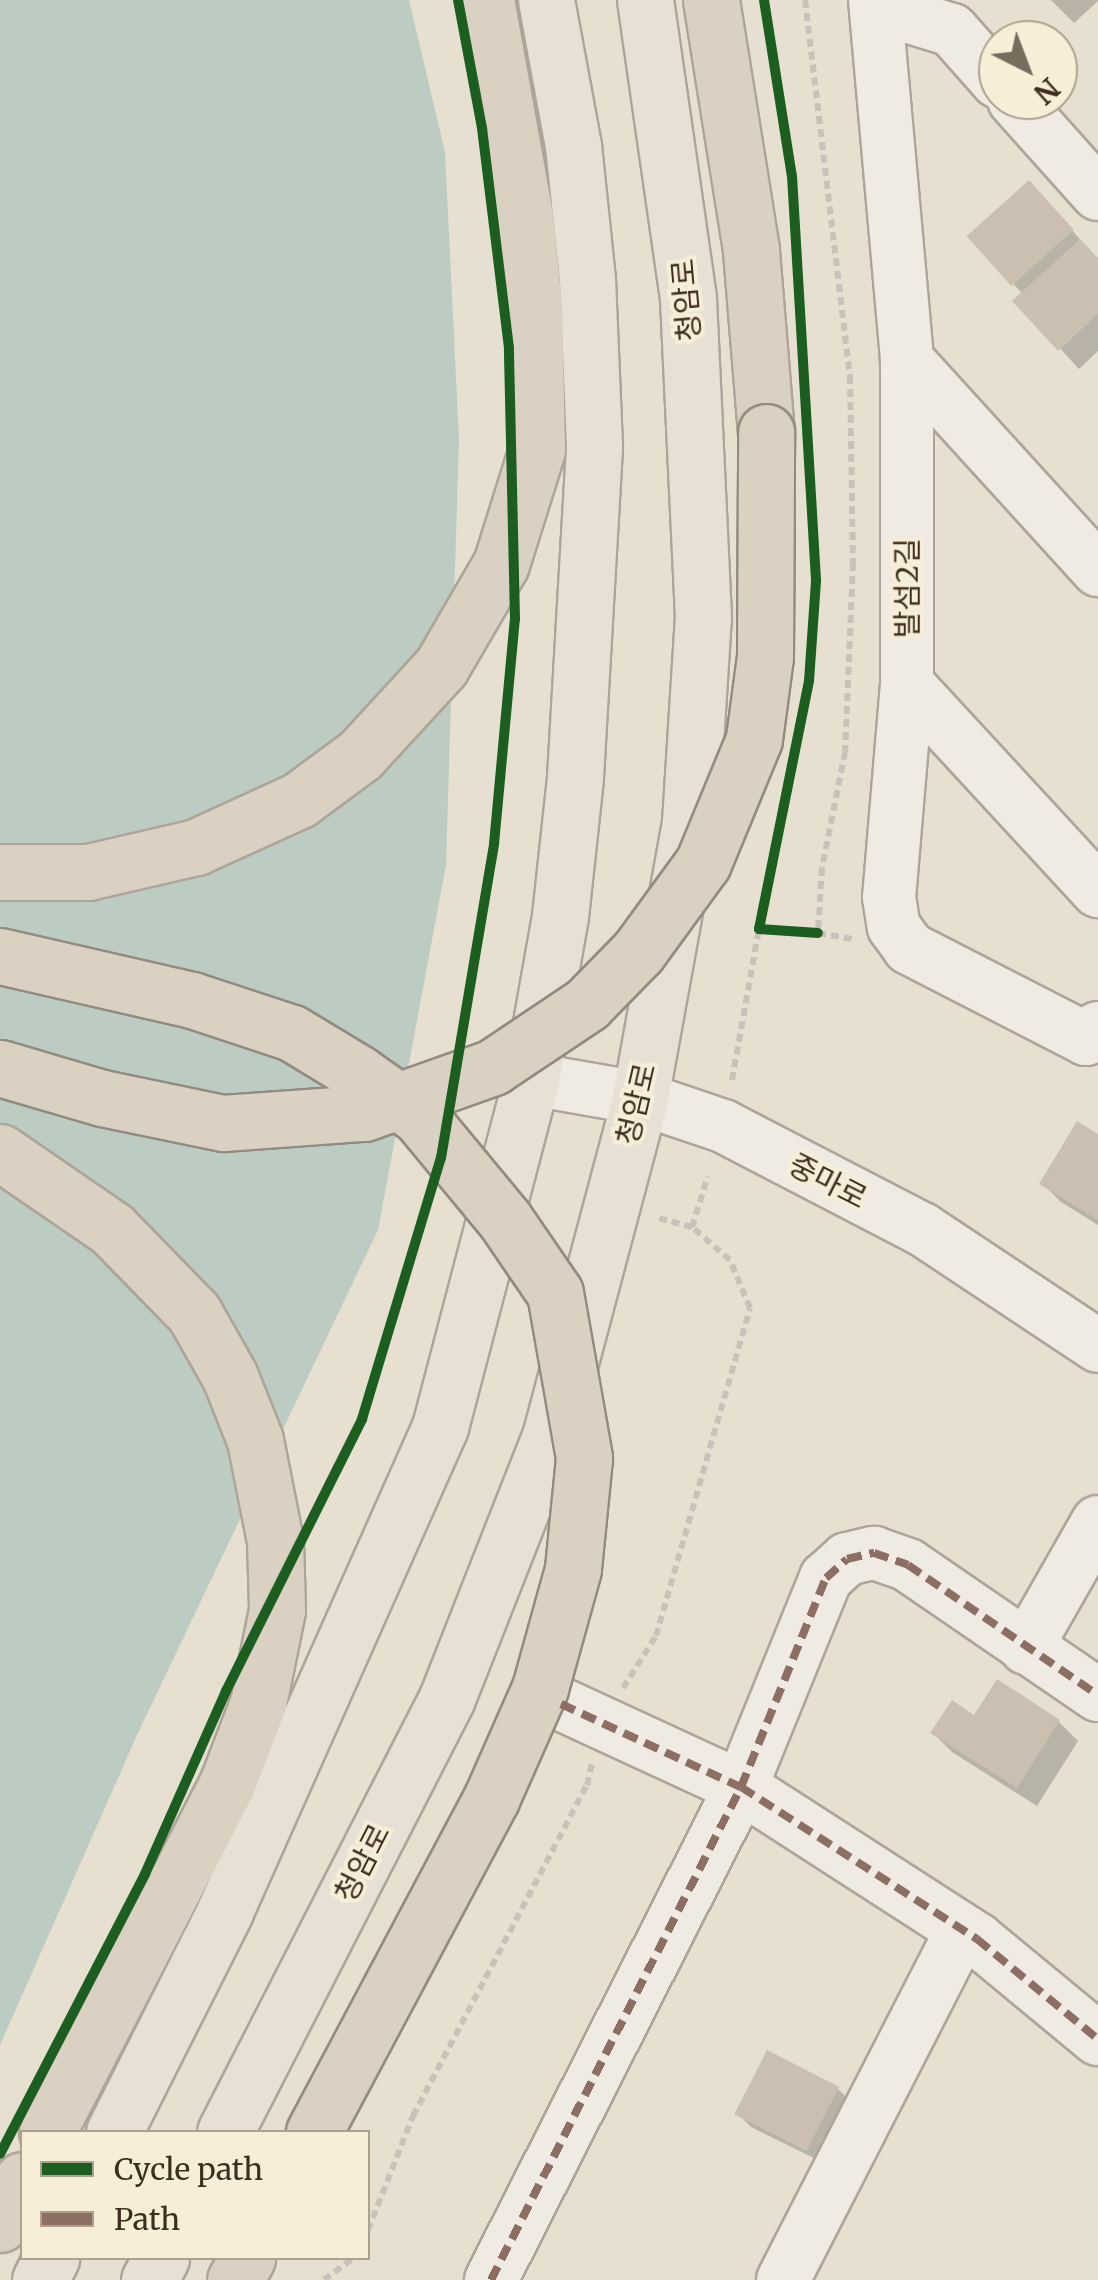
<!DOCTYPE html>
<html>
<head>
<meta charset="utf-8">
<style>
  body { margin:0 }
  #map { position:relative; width:1098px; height:2280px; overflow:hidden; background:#e7e0d1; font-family:Merriweather,"Noto Sans KR",serif }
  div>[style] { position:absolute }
  .water>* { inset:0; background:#bcccc2 }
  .shadow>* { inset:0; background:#0003 }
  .building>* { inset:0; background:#cbbfb2; transform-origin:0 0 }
  .path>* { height:6px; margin-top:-3px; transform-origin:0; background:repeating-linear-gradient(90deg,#c8c2b9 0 8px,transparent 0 13px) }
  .roads { filter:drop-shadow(2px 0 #ada599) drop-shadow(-2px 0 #ada599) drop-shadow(0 2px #ada599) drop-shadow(0 -2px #ada599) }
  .minor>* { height:52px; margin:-26px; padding:0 26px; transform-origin:26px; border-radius:26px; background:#efebe3 }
  .major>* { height:55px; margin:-27.5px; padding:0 27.5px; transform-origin:27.5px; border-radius:27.5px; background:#e6e1d4 }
  .highway>* { height:55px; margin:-27.5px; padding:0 27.5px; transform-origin:27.5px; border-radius:27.5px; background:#dad1c2 }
  .bridges { filter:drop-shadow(2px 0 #928b80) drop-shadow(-2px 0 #928b80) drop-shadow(0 2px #928b80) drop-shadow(0 -2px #928b80) }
  .highway-bridge>* { height:55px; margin:-27.5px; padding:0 27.5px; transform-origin:27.5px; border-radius:27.5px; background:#dad1c2 }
  .quiet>* { height:8px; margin-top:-4px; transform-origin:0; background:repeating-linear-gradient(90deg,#8d6e63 0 15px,transparent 0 23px) }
  .cycleway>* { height:10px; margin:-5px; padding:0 5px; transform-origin:5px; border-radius:5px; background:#1b5e20 }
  span { translate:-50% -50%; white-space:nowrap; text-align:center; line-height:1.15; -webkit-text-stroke:8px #f7eed8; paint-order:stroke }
  .street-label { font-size:30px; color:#3d2e20 }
  .legend { position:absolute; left:20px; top:2130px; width:350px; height:130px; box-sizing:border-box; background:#f7eed8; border:2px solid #ada18e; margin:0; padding:12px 18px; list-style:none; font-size:30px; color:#3d2e20 }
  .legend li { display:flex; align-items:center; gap:20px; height:50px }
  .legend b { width:50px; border:2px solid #ada18e }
  .north { position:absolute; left:978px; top:20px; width:100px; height:100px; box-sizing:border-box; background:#f7eed8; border:2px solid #ada18e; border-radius:50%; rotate:138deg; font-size:28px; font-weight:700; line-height:40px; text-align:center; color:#3d2e20 }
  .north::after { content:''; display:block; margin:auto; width:35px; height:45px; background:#786c5e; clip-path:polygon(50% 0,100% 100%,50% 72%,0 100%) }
</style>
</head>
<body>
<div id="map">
  <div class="water">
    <i style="clip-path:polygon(0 0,409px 0,445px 152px,459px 439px,446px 865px,378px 1230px,138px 1733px,0 2045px)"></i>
  </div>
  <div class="shadow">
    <i style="clip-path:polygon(1051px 0,1098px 0,1098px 1px,1074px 23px)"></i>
    <i style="clip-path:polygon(1042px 196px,1098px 260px,1098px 351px,1079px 369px,1016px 301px,1023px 294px,1014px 285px)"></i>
    <i style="clip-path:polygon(1098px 1137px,1098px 1225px,1061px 1202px,1042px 1183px)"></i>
    <i style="clip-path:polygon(975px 1718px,1059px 1722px,1078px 1741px,1037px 1806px,952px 1752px,933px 1733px)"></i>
    <i style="clip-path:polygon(838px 2089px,851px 2102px,820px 2161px,751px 2127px,738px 2114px)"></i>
  </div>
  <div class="building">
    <i style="left:1029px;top:180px;width:67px;height:84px;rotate:48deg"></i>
    <i style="clip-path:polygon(1080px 239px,1098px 258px,1098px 314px,1058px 351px,1012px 301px)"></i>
    <i style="clip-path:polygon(1077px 1121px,1098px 1134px,1098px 1220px,1039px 1184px)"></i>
    <i style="clip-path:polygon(997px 1679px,1060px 1720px,1017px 1788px,930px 1733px,952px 1700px,974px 1715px)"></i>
    <i style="left:767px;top:2050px;width:81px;height:72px;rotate:27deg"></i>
  </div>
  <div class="path">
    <i style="left:805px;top:0;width:379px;rotate:83.2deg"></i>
    <i style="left:850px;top:376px;width:187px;rotate:89.1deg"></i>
    <i style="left:853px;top:563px;width:189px;rotate:92.4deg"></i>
    <i style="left:845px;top:752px;width:118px;rotate:101.2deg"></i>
    <i style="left:822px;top:868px;width:65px;rotate:93.5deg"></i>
    <i style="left:818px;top:933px;width:36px;rotate:10deg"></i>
    <i style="left:732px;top:1080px;width:153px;rotate:-79.9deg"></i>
    <i style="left:692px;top:1227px;width:53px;rotate:-72.6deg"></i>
    <i style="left:623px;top:1688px;width:62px;rotate:-57.6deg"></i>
    <i style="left:656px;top:1636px;width:341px;rotate:-74deg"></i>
    <i style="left:750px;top:1308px;width:52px;rotate:-112.6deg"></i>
    <i style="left:730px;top:1260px;width:50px;rotate:-139deg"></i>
    <i style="left:692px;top:1227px;width:39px;rotate:-165deg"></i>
    <i style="left:368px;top:2230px;width:123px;rotate:-68.5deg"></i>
    <i style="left:413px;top:2116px;width:374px;rotate:-62.3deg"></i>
    <i style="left:587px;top:1785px;width:22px;rotate:-77deg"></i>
    <i style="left:324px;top:2280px;width:36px;rotate:-37deg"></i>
  </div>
  <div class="roads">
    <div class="minor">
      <i style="left:875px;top:0;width:361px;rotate:84.9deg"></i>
      <i style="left:907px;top:360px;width:324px;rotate:90deg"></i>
      <i style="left:907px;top:684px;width:214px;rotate:94.8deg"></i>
      <i style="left:889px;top:897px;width:30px;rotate:81deg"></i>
      <i style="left:894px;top:927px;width:26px;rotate:54deg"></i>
      <i style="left:909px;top:948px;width:199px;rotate:27.2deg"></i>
      <i style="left:1086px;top:1039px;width:16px;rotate:-43deg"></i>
      <i style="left:877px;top:7px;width:78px;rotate:17deg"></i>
      <i style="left:952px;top:30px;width:69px;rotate:48.5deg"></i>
      <i style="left:1014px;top:100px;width:126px;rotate:48.2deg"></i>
      <i style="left:907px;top:360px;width:284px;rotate:47.7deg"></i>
      <i style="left:907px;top:684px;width:282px;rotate:47.3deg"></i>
      <i style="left:531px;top:1079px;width:111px;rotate:9.9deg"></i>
      <i style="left:640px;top:1098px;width:88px;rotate:18.6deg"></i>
      <i style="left:723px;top:1126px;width:224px;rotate:27.4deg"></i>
      <i style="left:922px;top:1229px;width:211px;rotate:33.6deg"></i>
      <i style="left:1026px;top:1648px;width:145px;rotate:-60.3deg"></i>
      <i style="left:561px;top:1704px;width:198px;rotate:24.8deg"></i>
      <i style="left:741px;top:1787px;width:281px;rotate:32.8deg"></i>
      <i style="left:977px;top:1939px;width:157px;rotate:39.6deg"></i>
      <i style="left:491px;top:2280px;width:553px;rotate:-63.11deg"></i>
      <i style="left:741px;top:1787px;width:226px;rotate:-67.9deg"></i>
      <i style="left:826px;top:1578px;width:28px;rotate:-42deg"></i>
      <i style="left:847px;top:1559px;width:28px;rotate:-13deg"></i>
      <i style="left:874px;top:1553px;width:36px;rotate:19deg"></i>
      <i style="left:908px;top:1565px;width:230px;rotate:34.4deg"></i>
      <i style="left:783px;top:2280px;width:393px;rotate:-62.9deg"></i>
    </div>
    <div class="major">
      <i style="left:114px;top:2132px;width:245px;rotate:-63.3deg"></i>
      <i style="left:224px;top:1913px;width:532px;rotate:-66.04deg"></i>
      <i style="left:440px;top:1427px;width:360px;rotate:-75.3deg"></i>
      <i style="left:531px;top:1079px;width:166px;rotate:-79.9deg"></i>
      <i style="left:560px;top:916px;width:140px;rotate:-83.8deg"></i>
      <i style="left:575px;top:777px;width:332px;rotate:-86.7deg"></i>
      <i style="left:594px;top:446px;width:167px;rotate:-92.4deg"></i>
      <i style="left:587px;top:279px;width:134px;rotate:-96deg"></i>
      <i style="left:573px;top:146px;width:148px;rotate:-100.5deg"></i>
      <i style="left:225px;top:2132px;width:487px;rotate:-62.9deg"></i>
      <i style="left:447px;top:1698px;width:281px;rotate:-68.5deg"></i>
      <i style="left:550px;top:1437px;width:351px;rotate:-75.1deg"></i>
      <i style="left:640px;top:1098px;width:280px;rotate:-79.7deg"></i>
      <i style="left:690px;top:822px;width:205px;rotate:-86.4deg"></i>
      <i style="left:703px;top:617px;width:319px;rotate:-92.7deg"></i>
      <i style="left:688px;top:298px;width:301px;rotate:-98.2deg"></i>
      <i style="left:40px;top:2280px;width:25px;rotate:-63deg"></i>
      <i style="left:149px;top:2280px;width:25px;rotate:-61deg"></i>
    </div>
    <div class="highway">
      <i style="left:711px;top:0;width:254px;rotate:80.9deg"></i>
      <i style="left:751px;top:251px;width:182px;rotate:85.3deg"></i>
      <i style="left:0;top:872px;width:88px"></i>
      <i style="left:88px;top:872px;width:111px;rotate:-13deg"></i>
      <i style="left:196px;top:847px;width:113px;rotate:-24.5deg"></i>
      <i style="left:299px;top:800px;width:76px;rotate:-36.4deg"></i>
      <i style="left:360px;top:755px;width:120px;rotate:-47.4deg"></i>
      <i style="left:441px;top:667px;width:119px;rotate:-59.8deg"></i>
      <i style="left:501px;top:564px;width:121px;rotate:-72.6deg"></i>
      <i style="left:537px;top:449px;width:143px;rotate:-91.2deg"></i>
      <i style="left:534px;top:306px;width:90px;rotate:-95.7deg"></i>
      <i style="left:525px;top:216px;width:219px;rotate:-100.2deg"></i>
      <i style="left:0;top:1152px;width:136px;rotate:34.5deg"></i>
      <i style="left:112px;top:1229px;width:117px;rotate:45.7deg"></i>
      <i style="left:194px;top:1313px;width:73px;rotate:60.6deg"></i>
      <i style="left:230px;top:1377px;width:68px;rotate:68.4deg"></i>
      <i style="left:255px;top:1440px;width:103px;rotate:78.8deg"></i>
      <i style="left:275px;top:1541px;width:69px;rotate:88.3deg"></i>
      <i style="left:277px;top:1610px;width:95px;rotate:101.5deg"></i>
      <i style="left:258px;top:1703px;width:87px;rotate:110.9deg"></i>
      <i style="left:227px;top:1784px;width:392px;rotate:117.3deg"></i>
      <i style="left:0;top:2224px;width:49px;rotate:-63.4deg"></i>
      <i style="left:235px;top:2280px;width:25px;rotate:-61deg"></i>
    </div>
  </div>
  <div class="bridges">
    <div class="highway-bridge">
      <i style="left:0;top:956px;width:197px;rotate:12.9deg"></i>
      <i style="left:192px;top:1000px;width:105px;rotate:18.3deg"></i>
      <i style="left:292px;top:1033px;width:77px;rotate:31.2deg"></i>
      <i style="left:358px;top:1073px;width:75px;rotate:35.2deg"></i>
      <i style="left:419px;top:1116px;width:135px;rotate:50.4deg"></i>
      <i style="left:505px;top:1220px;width:88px;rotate:55.6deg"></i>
      <i style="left:555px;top:1293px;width:168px;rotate:80deg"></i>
      <i style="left:584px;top:1458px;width:112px;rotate:95.7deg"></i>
      <i style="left:573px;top:1569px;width:123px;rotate:105.5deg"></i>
      <i style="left:540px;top:1688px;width:121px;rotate:113.8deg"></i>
      <i style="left:491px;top:1799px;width:377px;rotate:118deg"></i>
      <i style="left:0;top:1068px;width:106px;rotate:16.4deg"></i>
      <i style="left:102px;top:1098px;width:124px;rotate:11.7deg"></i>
      <i style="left:223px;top:1123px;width:141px;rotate:-4.1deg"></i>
      <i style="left:364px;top:1113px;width:137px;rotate:-19.6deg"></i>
      <i style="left:493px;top:1067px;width:113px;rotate:-33.8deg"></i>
      <i style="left:587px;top:1004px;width:73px;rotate:-45.6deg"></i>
      <i style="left:638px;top:952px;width:110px;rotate:-53.9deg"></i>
      <i style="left:703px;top:863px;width:134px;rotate:-67.6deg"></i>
      <i style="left:754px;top:739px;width:83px;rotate:-82.4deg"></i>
      <i style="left:765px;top:657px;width:225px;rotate:-89.7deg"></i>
    </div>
  </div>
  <div class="quiet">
    <i style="left:561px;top:1704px;width:198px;rotate:24.8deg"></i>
    <i style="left:741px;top:1787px;width:281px;rotate:32.8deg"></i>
    <i style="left:977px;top:1939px;width:157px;rotate:39.6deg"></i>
    <i style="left:491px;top:2280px;width:553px;rotate:-63.11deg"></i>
    <i style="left:741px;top:1787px;width:226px;rotate:-67.9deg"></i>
    <i style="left:826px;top:1578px;width:28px;rotate:-42deg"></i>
    <i style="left:847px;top:1559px;width:28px;rotate:-13deg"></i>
    <i style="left:874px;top:1553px;width:36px;rotate:19deg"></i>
    <i style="left:908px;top:1565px;width:230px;rotate:34.4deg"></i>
  </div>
  <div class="cycleway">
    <i style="left:764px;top:0;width:178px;rotate:81deg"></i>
    <i style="left:792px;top:176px;width:406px;rotate:86.6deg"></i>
    <i style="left:816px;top:581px;width:100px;rotate:94deg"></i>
    <i style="left:809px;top:681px;width:253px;rotate:101.4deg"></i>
    <i style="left:759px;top:929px;width:59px;rotate:3.9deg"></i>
    <i style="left:0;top:2154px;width:315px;rotate:-62.6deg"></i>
    <i style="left:145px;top:1874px;width:200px;rotate:-66.1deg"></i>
    <i style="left:226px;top:1691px;width:304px;rotate:-63.4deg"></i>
    <i style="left:362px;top:1419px;width:273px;rotate:-73.2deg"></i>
    <i style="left:441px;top:1158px;width:318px;rotate:-80.4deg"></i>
    <i style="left:494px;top:844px;width:226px;rotate:-84.7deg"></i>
    <i style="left:515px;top:619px;width:271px;rotate:-91.3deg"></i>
    <i style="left:509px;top:348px;width:222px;rotate:-97deg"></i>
    <i style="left:482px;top:128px;width:130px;rotate:-100.6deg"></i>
  </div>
  <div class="street-label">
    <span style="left:686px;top:300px;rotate:-95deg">청암로</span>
    <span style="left:907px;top:588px;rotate:-90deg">발섬2길</span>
    <span style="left:636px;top:1104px;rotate:-77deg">청암로</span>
    <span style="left:828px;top:1181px;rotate:27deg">중마로</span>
    <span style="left:362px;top:1863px;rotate:-63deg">청암로</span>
  </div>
  <ul class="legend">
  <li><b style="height:12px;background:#1b5e20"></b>Cycle path</li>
  <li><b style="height:12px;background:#8d6e63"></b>Path</li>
  </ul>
  <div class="north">N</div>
</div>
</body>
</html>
